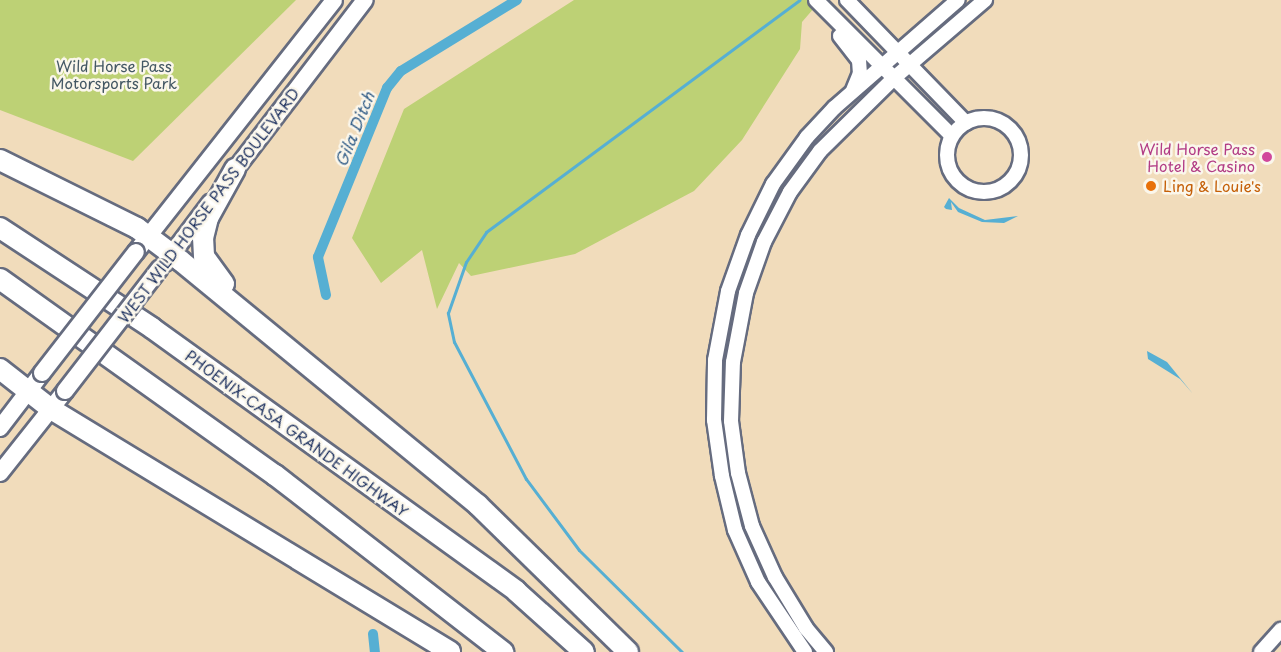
<!DOCTYPE html>
<html>
<head>
<meta charset="utf-8">
<style>
  body { margin:0 }
  #map { position:relative; width:1281px; height:652px; overflow:hidden; background:#f1dcbb; font-family:"Playpen Sans",sans-serif }
  div>[style] { position:absolute }
  .green>* { inset:0; background:#bdd175 }
  .water>* { inset:0; background:#56afd3 }
  .stream>* { height:3px; margin:-1.5px; padding:0 1.5px; transform-origin:1.5px; border-radius:1.5px; background:#56afd3 }
  .canal>* { height:10px; margin:-5px; padding:0 5px; transform-origin:5px; border-radius:5px; background:#56afd3 }
  .roads { filter:drop-shadow(2px 0 #666c7f) drop-shadow(-2px 0 #666c7f) drop-shadow(0 2px #666c7f) drop-shadow(0 -2px #666c7f) }
  .minor>* { height:14px; margin:-7px; padding:0 7px; transform-origin:7px; border-radius:7px; background:#fff }
  .minor>.ring { margin:-7px; padding:0; box-sizing:content-box; background:none; border:14px solid #fff; border-radius:50% }
  .major>* { height:16px; margin:-8px; padding:0 8px; transform-origin:8px; border-radius:8px; background:#fff }
  .highway>* { height:20px; margin:-10px; padding:0 10px; transform-origin:10px; border-radius:10px; background:#fff }
  .bridges { filter:drop-shadow(2px 0 #666c7f) drop-shadow(-2px 0 #666c7f) drop-shadow(0 2px #666c7f) drop-shadow(0 -2px #666c7f) }
  .major-bridge>* { height:16px; margin:-8px; padding:0 8px; transform-origin:8px; border-radius:8px; background:#fff }
  .dots>* { width:16px; height:16px; translate:-50% -50%; box-sizing:border-box; border:3px solid #fbf7ec; border-radius:50% }
  span { translate:-50% -50%; white-space:nowrap; text-align:center; line-height:1.15; -webkit-text-stroke:5px #fbf7ec; paint-order:stroke }
  .park-label { font-size:15px; color:#445864 }
  .hotel-label { font-size:15px; color:#b23c85 }
  .right { translate:-100% -50%; text-align:right }
  .food-label { font-size:15px; color:#c56008 }
  .left { translate:0 -50%; text-align:left }
  .street-label { font-size:15px; color:#1b2f5e }
  .water-label { font-size:16px; color:#305c87; font-style:italic }
</style>
</head>
<body>
<div id="map">
  <div class="green">
    <i style="clip-path:polygon(0 0,296px 0,133px 161px,0 110px)"></i>
    <i style="clip-path:polygon(574px 0,821px 0,802px 22px,800px 49px,742px 140px,694px 191px,575px 254px,471px 276px,459px 263px,437px 309px,422px 250px,381px 283px,352px 238px,404px 109px)"></i>
  </div>
  <div class="water">
    <i style="clip-path:polygon(949px 198px,959px 208px,985px 220px,1018px 216px,1004px 223px,982px 222px,958px 212px,951px 202px,952px 210px,946px 209px,944px 207px)"></i>
    <i style="clip-path:polygon(1147px 351px,1167px 362px,1193px 394px,1180px 379px,1148px 359px)"></i>
  </div>
  <div class="stream">
    <i style="left:682px;top:652px;width:145px;rotate:-135.3deg"></i>
    <i style="left:579px;top:550px;width:89px;rotate:-126.7deg"></i>
    <i style="left:526px;top:479px;width:155px;rotate:-117.7deg"></i>
    <i style="left:454px;top:342px;width:30px;rotate:-102deg"></i>
    <i style="left:448px;top:313px;width:54px;rotate:-70.6deg"></i>
    <i style="left:466px;top:262px;width:36px;rotate:-56deg"></i>
    <i style="left:486px;top:232px;width:390px;rotate:-36.5deg"></i>
  </div>
  <div class="canal">
    <i style="left:326px;top:295px;width:39px;rotate:-102deg"></i>
    <i style="left:318px;top:257px;width:183px;rotate:-67.8deg"></i>
    <i style="left:387px;top:88px;width:22px;rotate:-51deg"></i>
    <i style="left:401px;top:71px;width:136px;rotate:-31.5deg"></i>
    <i style="left:373px;top:634px;width:18px;rotate:84deg"></i>
  </div>
  <div class="roads">
    <div class="minor">
      <i style="left:816px;top:0;width:192px;rotate:45deg"></i>
      <i style="left:847px;top:0;width:171px;rotate:45.9deg"></i>
      <i style="left:840px;top:36px;width:31px;rotate:52deg"></i>
      <i style="left:859px;top:60px;width:13px;rotate:86deg"></i>
      <i style="left:860px;top:73px;width:18px;rotate:112deg"></i>
      <i class="ring" style="left:947px;top:118px;width:60px;height:60px"></i>
      <i style="left:805px;top:652px;width:84px;rotate:-123.9deg"></i>
      <i style="left:758px;top:582px;width:57px;rotate:-113.9deg"></i>
      <i style="left:735px;top:530px;width:56px;rotate:-103.5deg"></i>
      <i style="left:722px;top:476px;width:57px;rotate:-98.1deg"></i>
      <i style="left:714px;top:420px;width:60px;rotate:-89deg"></i>
      <i style="left:715px;top:360px;width:70px;rotate:-79.3deg"></i>
      <i style="left:728px;top:291px;width:59px;rotate:-70.3deg"></i>
      <i style="left:748px;top:235px;width:57px;rotate:-63.9deg"></i>
      <i style="left:773px;top:184px;width:58px;rotate:-54.1deg"></i>
      <i style="left:807px;top:137px;width:40px;rotate:-47deg"></i>
      <i style="left:834px;top:108px;width:164px;rotate:-41.1deg"></i>
      <i style="left:826px;top:652px;width:31px;rotate:-130deg"></i>
      <i style="left:806px;top:628px;width:60px;rotate:-121.3deg"></i>
      <i style="left:775px;top:577px;width:56px;rotate:-114.3deg"></i>
      <i style="left:752px;top:526px;width:55px;rotate:-104.8deg"></i>
      <i style="left:738px;top:473px;width:52px;rotate:-97.7deg"></i>
      <i style="left:731px;top:421px;width:59px;rotate:-88.1deg"></i>
      <i style="left:733px;top:362px;width:70px;rotate:-79.3deg"></i>
      <i style="left:746px;top:293px;width:54px;rotate:-70.6deg"></i>
      <i style="left:764px;top:242px;width:56px;rotate:-62.5deg"></i>
      <i style="left:790px;top:192px;width:51px;rotate:-53.8deg"></i>
      <i style="left:820px;top:151px;width:104px;rotate:-44.6deg"></i>
      <i style="left:894px;top:78px;width:120px;rotate:-40.6deg"></i>
      <i style="left:1261px;top:652px;width:30px;rotate:-48deg"></i>
    </div>
    <div class="major">
      <i style="left:228px;top:179px;width:225px;rotate:-52.6deg"></i>
      <i style="left:136px;top:252px;width:320px;rotate:-51.8deg"></i>
      <i style="left:165px;top:263px;width:76px;rotate:-53deg"></i>
      <i style="left:0;top:428px;width:69px;rotate:-52.6deg"></i>
      <i style="left:0;top:473px;width:105px;rotate:-51.6deg"></i>
    </div>
    <div class="highway">
      <i style="left:0;top:160px;width:153px;rotate:26.4deg"></i>
      <i style="left:137px;top:228px;width:55px;rotate:36.9deg"></i>
      <i style="left:181px;top:261px;width:384px;rotate:39.4deg"></i>
      <i style="left:478px;top:505px;width:210px;rotate:44.4deg"></i>
      <i style="left:0;top:228px;width:182px;rotate:33.3deg"></i>
      <i style="left:152px;top:328px;width:449px;rotate:35.8deg"></i>
      <i style="left:516px;top:591px;width:91px;rotate:41.9deg"></i>
      <i style="left:0;top:279px;width:338px;rotate:35.5deg"></i>
      <i style="left:275px;top:475px;width:289px;rotate:37.8deg"></i>
      <i style="left:224px;top:284px;width:34px;rotate:-126deg"></i>
      <i style="left:204px;top:256px;width:18px;rotate:-93deg"></i>
      <i style="left:203px;top:238px;width:21px;rotate:-76deg"></i>
      <i style="left:208px;top:218px;width:56px;rotate:-61.1deg"></i>
      <i style="left:0;top:369px;width:65px;rotate:38.1deg"></i>
      <i style="left:51px;top:409px;width:467px;rotate:31.3deg"></i>
    </div>
  </div>
  <div class="bridges">
    <div class="major-bridge">
      <i style="left:42px;top:373px;width:153px;rotate:-52.2deg"></i>
      <i style="left:65px;top:391px;width:155px;rotate:-52.3deg"></i>
    </div>
  </div>
  <div class="dots">
    <i style="left:1267px;top:157px;background:#d1479c"></i>
    <i style="left:1151px;top:186px;background:#e8710a"></i>
  </div>
  <div class="park-label">
    <span style="left:114px;top:74px">Wild Horse Pass<br>Motorsports Park</span>
  </div>
  <div class="hotel-label">
    <span class="right" style="left:1255px;top:157px">Wild Horse Pass<br>Hotel &amp; Casino</span>
  </div>
  <div class="food-label">
    <span class="left" style="left:1163px;top:186px">Ling &amp; Louie's</span>
  </div>
  <div class="street-label">
    <span style="left:208px;top:205px;rotate:-53deg">WEST WILD HORSE PASS BOULEVARD</span>
    <span style="left:297px;top:433px;rotate:36deg">PHOENIX-CASA GRANDE HIGHWAY</span>
  </div>
  <div class="water-label">
    <span style="left:354px;top:129px;rotate:-68deg">Gila Ditch</span>
  </div>
</div>
</body>
</html>
